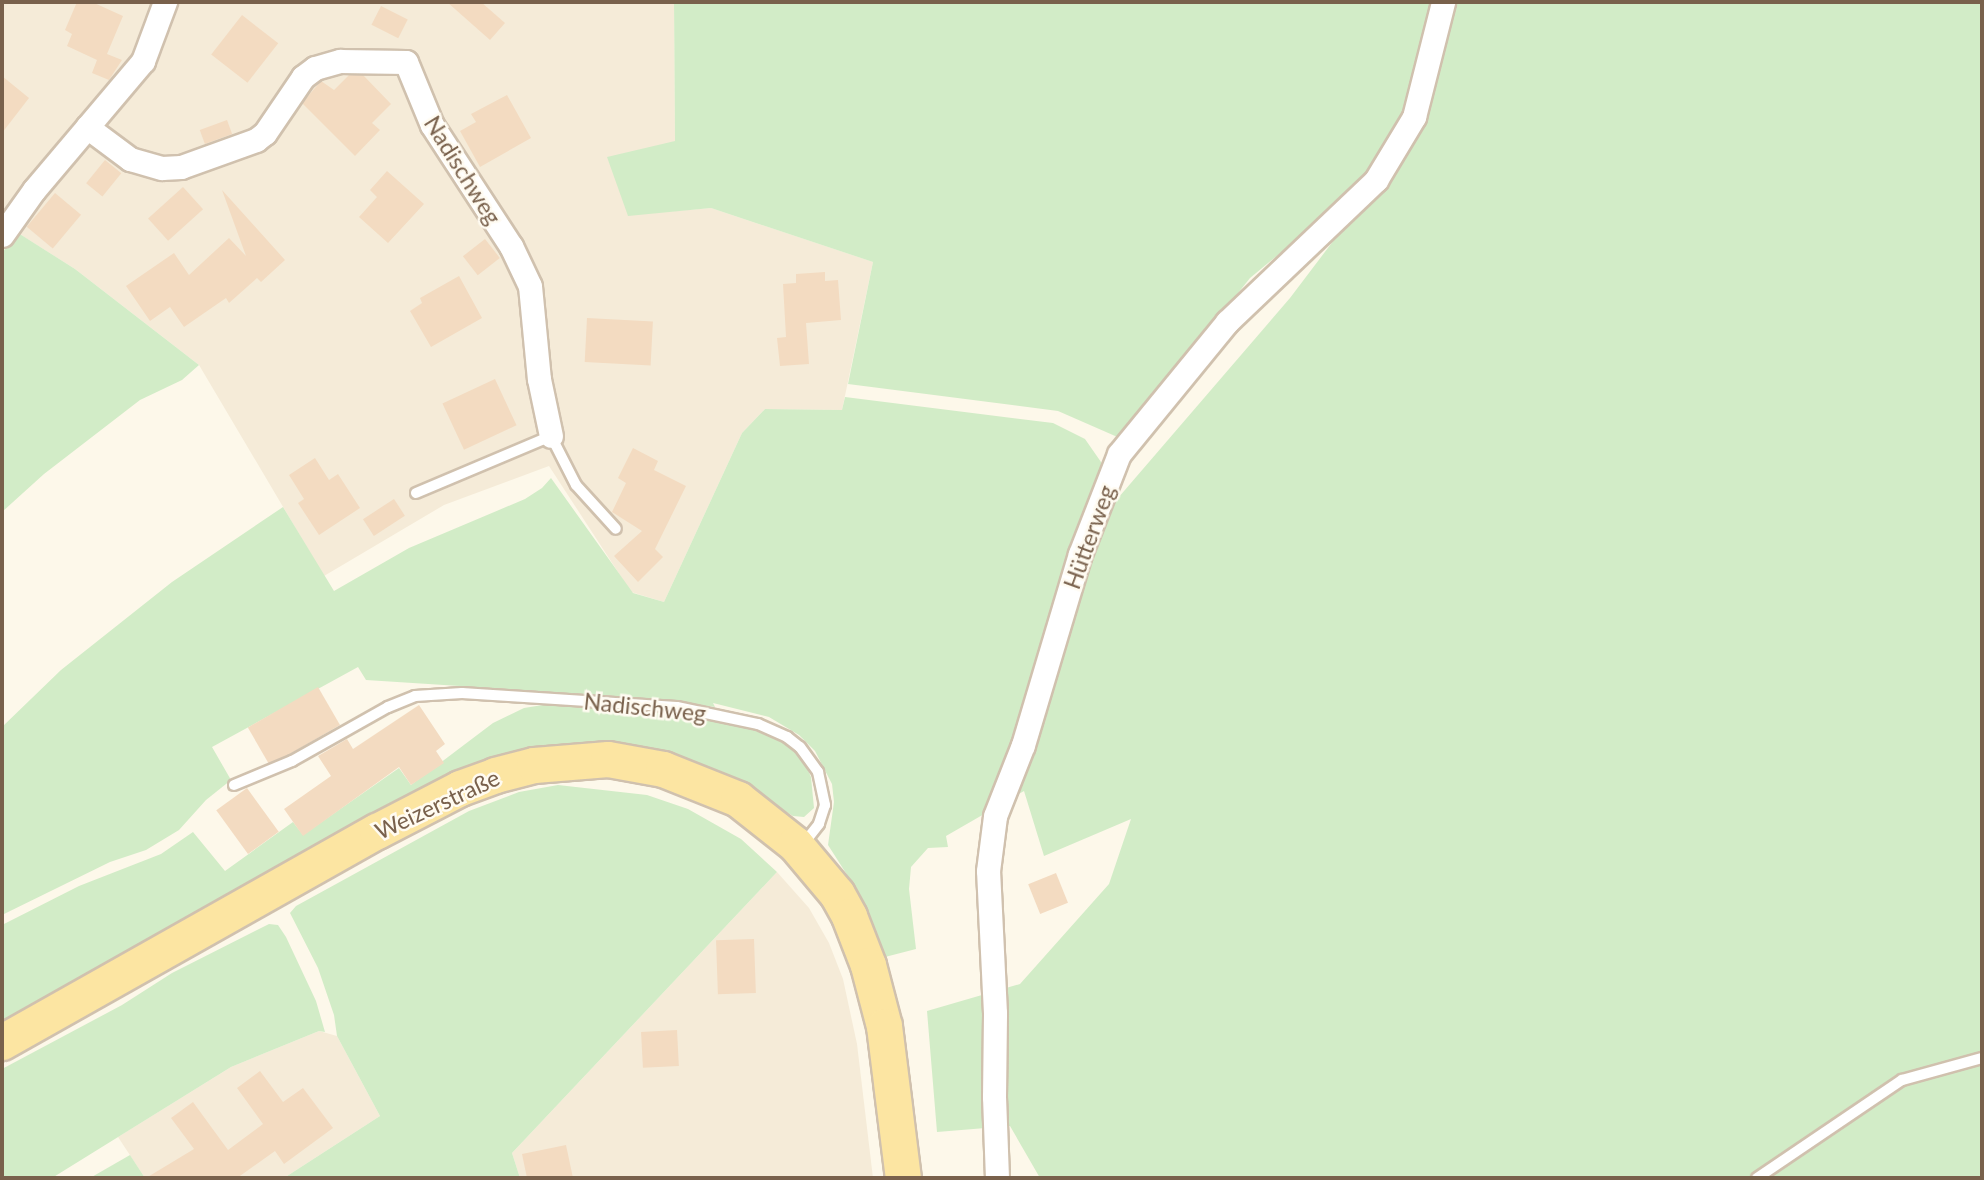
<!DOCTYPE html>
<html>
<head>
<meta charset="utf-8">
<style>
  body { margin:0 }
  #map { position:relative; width:1984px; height:1180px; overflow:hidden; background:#fdf8ea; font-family:Lato,sans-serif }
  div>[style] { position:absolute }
  .residential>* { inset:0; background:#f5ebd8 }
  .green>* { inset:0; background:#d2ecc7 }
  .building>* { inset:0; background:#f3dbc1; transform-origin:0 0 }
  .roads { filter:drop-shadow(2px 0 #d0c1ae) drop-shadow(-2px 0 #d0c1ae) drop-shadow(0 2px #d0c1ae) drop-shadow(0 -2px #d0c1ae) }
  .service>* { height:10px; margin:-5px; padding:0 5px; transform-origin:5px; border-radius:5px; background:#fff }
  .minor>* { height:23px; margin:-11.5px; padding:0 11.5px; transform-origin:11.5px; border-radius:11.5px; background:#fff }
  .primary>* { height:35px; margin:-17.5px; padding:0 17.5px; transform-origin:17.5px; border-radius:17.5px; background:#fce5a2 }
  span { translate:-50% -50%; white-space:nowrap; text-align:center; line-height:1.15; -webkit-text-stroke:5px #fffbf1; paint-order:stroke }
  .street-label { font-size:23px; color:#79614c }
  .frame { position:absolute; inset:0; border:4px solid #79614c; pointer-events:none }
</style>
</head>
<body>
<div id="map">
  <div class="residential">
    <i style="clip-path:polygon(2px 2px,674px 2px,675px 141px,628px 215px,711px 208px,873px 262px,842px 410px,765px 409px,742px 433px,664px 602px,631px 592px,549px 466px,444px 505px,324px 576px,199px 365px,75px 269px,2px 223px)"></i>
    <i style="clip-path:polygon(777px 872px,809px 908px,829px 943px,843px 979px,857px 1044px,873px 1178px,520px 1178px,512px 1153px)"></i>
    <i style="clip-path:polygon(319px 1031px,337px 1036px,380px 1116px,284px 1178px,145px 1178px,118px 1137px,231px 1067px)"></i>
  </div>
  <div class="green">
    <i style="clip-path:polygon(674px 2px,1434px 2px,1398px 130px,1371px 178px,1250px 278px,1122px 439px,1058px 411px,848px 384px,873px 262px,711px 208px,628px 216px,607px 157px,675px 141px)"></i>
    <i style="clip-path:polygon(1447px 2px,1982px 2px,1982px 1178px,1040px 1178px,1010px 1126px,937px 1132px,927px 1011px,1020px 984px,1109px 884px,1131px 819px,1044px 856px,1024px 791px,946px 836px,948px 847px,928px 848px,911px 867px,909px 889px,916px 949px,885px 957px,851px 881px,828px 845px,834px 802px,832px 784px,815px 751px,799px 735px,769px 717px,713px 703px,715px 707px,629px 697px,366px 680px,358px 667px,212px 747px,231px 780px,206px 800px,179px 830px,146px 850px,110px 862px,2px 915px,2px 727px,61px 670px,172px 582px,283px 507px,334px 591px,409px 548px,525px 499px,542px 488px,551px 478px,633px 593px,664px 602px,742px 433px,765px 409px,842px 410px,845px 397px,1053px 423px,1085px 439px,1101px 462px,1101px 480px,1064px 642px,1106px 512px,1290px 298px,1387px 170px)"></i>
    <i style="clip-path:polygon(15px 231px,75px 269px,199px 365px,182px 380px,140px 400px,44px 474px,2px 512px,2px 254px)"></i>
    <i style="clip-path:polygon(549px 704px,676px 714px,713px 719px,767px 734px,783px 742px,804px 761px,811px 777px,814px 808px,804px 817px,793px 816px,746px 788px,583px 745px,2px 1026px,2px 925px,79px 886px,161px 854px,193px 832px,225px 871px,293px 822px,303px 835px,399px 768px,411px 785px,493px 723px,524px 708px)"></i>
    <i style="clip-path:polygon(558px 785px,647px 795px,688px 809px,741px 839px,777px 872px,512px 1153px,520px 1178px,284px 1178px,380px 1116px,337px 1036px,334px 1015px,318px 968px,290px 913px,296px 906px,469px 811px,519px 792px)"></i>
    <i style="clip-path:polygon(269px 924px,278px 925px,286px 937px,316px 1001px,325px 1032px,319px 1031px,231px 1067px,52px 1178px,2px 1178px,2px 1069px,122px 1005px,172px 973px)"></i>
    <i style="clip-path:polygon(130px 1155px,145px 1178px,90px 1178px)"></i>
  </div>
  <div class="building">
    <i style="clip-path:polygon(77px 2px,92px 2px,123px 16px,107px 54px,122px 60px,109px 80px,92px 73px,97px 60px,67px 46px,72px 34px,65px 30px)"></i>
    <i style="clip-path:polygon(447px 2px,481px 2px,505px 23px,490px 40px)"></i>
    <i style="left:381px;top:6px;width:30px;height:21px;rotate:27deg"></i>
    <i style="left:242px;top:15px;width:46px;height:50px;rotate:38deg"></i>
    <i style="clip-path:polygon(349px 75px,363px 75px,391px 104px,372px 123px,380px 130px,355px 156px,302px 103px,321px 81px,334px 90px)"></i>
    <i style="clip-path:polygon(2px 76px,29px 98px,2px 133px)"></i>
    <i style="clip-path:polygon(507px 95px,531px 138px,480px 167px,460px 131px,476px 122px,471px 114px)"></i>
    <i style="left:227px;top:120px;width:15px;height:29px;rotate:70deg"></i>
    <i style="left:105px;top:160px;width:21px;height:30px;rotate:39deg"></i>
    <i style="clip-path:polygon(387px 171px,424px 204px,388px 243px,359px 217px,377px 197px,370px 190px)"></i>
    <i style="left:183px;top:187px;width:30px;height:47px;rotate:48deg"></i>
    <i style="clip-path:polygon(222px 190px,285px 260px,261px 282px,257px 278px,229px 303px,226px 298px,184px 327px,170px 307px,150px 321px,126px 286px,174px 253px,189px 275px,229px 238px,246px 256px)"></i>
    <i style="left:55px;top:193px;width:34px;height:44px;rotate:40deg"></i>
    <i style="left:485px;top:239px;width:24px;height:28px;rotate:52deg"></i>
    <i style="clip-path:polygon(825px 272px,825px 281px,838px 280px,841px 320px,806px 323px,809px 364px,780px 366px,777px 338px,786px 337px,783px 284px,796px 283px,796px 274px)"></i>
    <i style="clip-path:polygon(459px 276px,482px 318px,431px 347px,410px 311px,422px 303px,420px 298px)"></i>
    <i style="left:587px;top:318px;width:66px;height:44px;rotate:3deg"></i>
    <i style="left:495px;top:379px;width:51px;height:58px;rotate:65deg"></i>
    <i style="clip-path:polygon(633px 448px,658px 461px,654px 470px,686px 486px,655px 549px,663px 557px,638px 582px,614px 556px,642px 531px,612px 512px,626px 483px,618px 478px)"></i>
    <i style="clip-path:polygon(315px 458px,329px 480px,338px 474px,360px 508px,319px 535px,298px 503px,304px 499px,289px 475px)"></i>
    <i style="left:394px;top:499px;width:20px;height:37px;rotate:57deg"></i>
    <i style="left:318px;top:687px;width:44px;height:81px;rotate:60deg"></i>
    <i style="clip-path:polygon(419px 705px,445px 744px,436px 751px,444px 763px,411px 785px,399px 767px,303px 836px,284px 809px,331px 776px,318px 756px,347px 739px,353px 749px)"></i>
    <i style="left:247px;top:788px;width:54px;height:38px;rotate:54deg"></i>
    <i style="left:1056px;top:873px;width:32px;height:30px;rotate:68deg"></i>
    <i style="left:754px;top:939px;width:54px;height:38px;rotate:88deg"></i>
    <i style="left:677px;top:1030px;width:36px;height:36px;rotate:87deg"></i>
    <i style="clip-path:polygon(260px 1071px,283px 1102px,303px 1088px,333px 1128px,284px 1164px,275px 1151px,237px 1178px,146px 1178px,194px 1149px,171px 1118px,193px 1102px,228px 1150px,263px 1124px,237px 1088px)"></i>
    <i style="clip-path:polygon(566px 1145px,573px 1178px,527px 1178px,522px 1154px)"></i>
  </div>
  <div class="roads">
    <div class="service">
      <i style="left:416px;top:493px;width:147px;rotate:-22.9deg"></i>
      <i style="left:551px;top:436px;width:55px;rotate:63deg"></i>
      <i style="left:576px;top:485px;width:59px;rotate:47.7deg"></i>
      <i style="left:234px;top:785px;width:63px;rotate:-22.5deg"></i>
      <i style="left:292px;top:761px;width:110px;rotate:-29.4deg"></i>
      <i style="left:388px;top:707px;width:29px;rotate:-22deg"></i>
      <i style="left:415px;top:696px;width:47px;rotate:-3.7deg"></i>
      <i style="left:462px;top:693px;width:215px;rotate:3.7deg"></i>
      <i style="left:677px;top:707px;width:83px;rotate:11.9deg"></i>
      <i style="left:758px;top:724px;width:32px;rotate:24deg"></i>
      <i style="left:787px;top:737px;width:16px;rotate:38deg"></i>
      <i style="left:800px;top:747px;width:31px;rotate:54deg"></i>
      <i style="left:818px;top:772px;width:34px;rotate:78deg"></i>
      <i style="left:825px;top:805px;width:20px;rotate:108deg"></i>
      <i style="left:819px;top:824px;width:18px;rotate:128deg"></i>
      <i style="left:808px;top:838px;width:10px;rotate:156deg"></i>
      <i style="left:1757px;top:1178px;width:175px;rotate:-34.1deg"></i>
      <i style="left:1902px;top:1080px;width:83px;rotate:-15.4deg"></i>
    </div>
    <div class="minor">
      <i style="left:87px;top:127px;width:54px;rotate:36.7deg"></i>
      <i style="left:130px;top:159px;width:33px;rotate:16deg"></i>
      <i style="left:162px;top:168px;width:19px;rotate:-3deg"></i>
      <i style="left:181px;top:167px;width:80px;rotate:-19.8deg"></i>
      <i style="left:256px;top:140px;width:11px;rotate:-38deg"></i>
      <i style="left:265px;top:133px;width:68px;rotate:-55.8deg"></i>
      <i style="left:303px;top:77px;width:15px;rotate:-37deg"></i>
      <i style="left:315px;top:68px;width:26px;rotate:-16deg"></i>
      <i style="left:340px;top:61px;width:66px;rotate:0.9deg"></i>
      <i style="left:406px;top:62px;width:68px;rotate:67.6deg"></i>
      <i style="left:432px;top:125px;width:145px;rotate:56.9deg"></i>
      <i style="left:511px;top:246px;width:44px;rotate:64.6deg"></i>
      <i style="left:530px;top:286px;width:93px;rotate:84.5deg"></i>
      <i style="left:539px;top:379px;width:58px;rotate:78.1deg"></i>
      <i style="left:2px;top:235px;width:55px;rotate:-54.6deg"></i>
      <i style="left:34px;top:190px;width:169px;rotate:-49.8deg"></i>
      <i style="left:143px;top:61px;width:63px;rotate:-69.6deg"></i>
      <i style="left:997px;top:1178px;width:81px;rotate:-92.1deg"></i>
      <i style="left:994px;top:1097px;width:84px;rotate:-89.3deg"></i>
      <i style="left:995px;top:1013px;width:142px;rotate:-92.8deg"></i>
      <i style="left:988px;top:871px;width:55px;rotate:-82.7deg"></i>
      <i style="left:995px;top:816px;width:76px;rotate:-68.5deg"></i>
      <i style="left:1023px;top:745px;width:199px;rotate:-73.4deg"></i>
      <i style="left:1080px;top:554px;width:107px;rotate:-68.7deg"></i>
      <i style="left:1119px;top:454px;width:171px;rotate:-50.7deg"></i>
      <i style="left:1227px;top:322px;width:206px;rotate:-43.6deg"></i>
      <i style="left:1376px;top:180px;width:74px;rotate:-58.9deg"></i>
      <i style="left:1414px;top:117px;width:119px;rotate:-75.8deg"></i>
    </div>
    <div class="primary">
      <i style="left:2px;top:1042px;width:430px;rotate:-29.4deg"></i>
      <i style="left:377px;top:831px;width:93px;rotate:-27.4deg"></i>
      <i style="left:460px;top:788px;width:37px;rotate:-20deg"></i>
      <i style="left:495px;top:775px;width:40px;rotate:-14.4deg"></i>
      <i style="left:534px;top:765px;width:74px;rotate:-4.6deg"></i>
      <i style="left:608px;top:759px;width:56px;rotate:10.3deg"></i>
      <i style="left:663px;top:769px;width:81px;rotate:21.8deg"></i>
      <i style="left:738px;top:799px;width:73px;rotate:38.3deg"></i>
      <i style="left:795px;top:844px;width:65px;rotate:50deg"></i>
      <i style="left:837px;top:894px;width:25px;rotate:61deg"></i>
      <i style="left:849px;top:916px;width:53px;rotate:68.8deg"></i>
      <i style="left:868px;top:965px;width:63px;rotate:75.3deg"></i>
      <i style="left:884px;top:1026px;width:153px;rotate:82.9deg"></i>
    </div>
  </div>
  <div class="street-label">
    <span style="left:463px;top:170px;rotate:58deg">Nadischweg</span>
    <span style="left:1089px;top:537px;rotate:-70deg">Hütterweg</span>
    <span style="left:645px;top:707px;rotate:6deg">Nadischweg</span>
    <span style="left:437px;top:804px;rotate:-25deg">Weizerstraße</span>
  </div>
  <div class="frame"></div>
</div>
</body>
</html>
